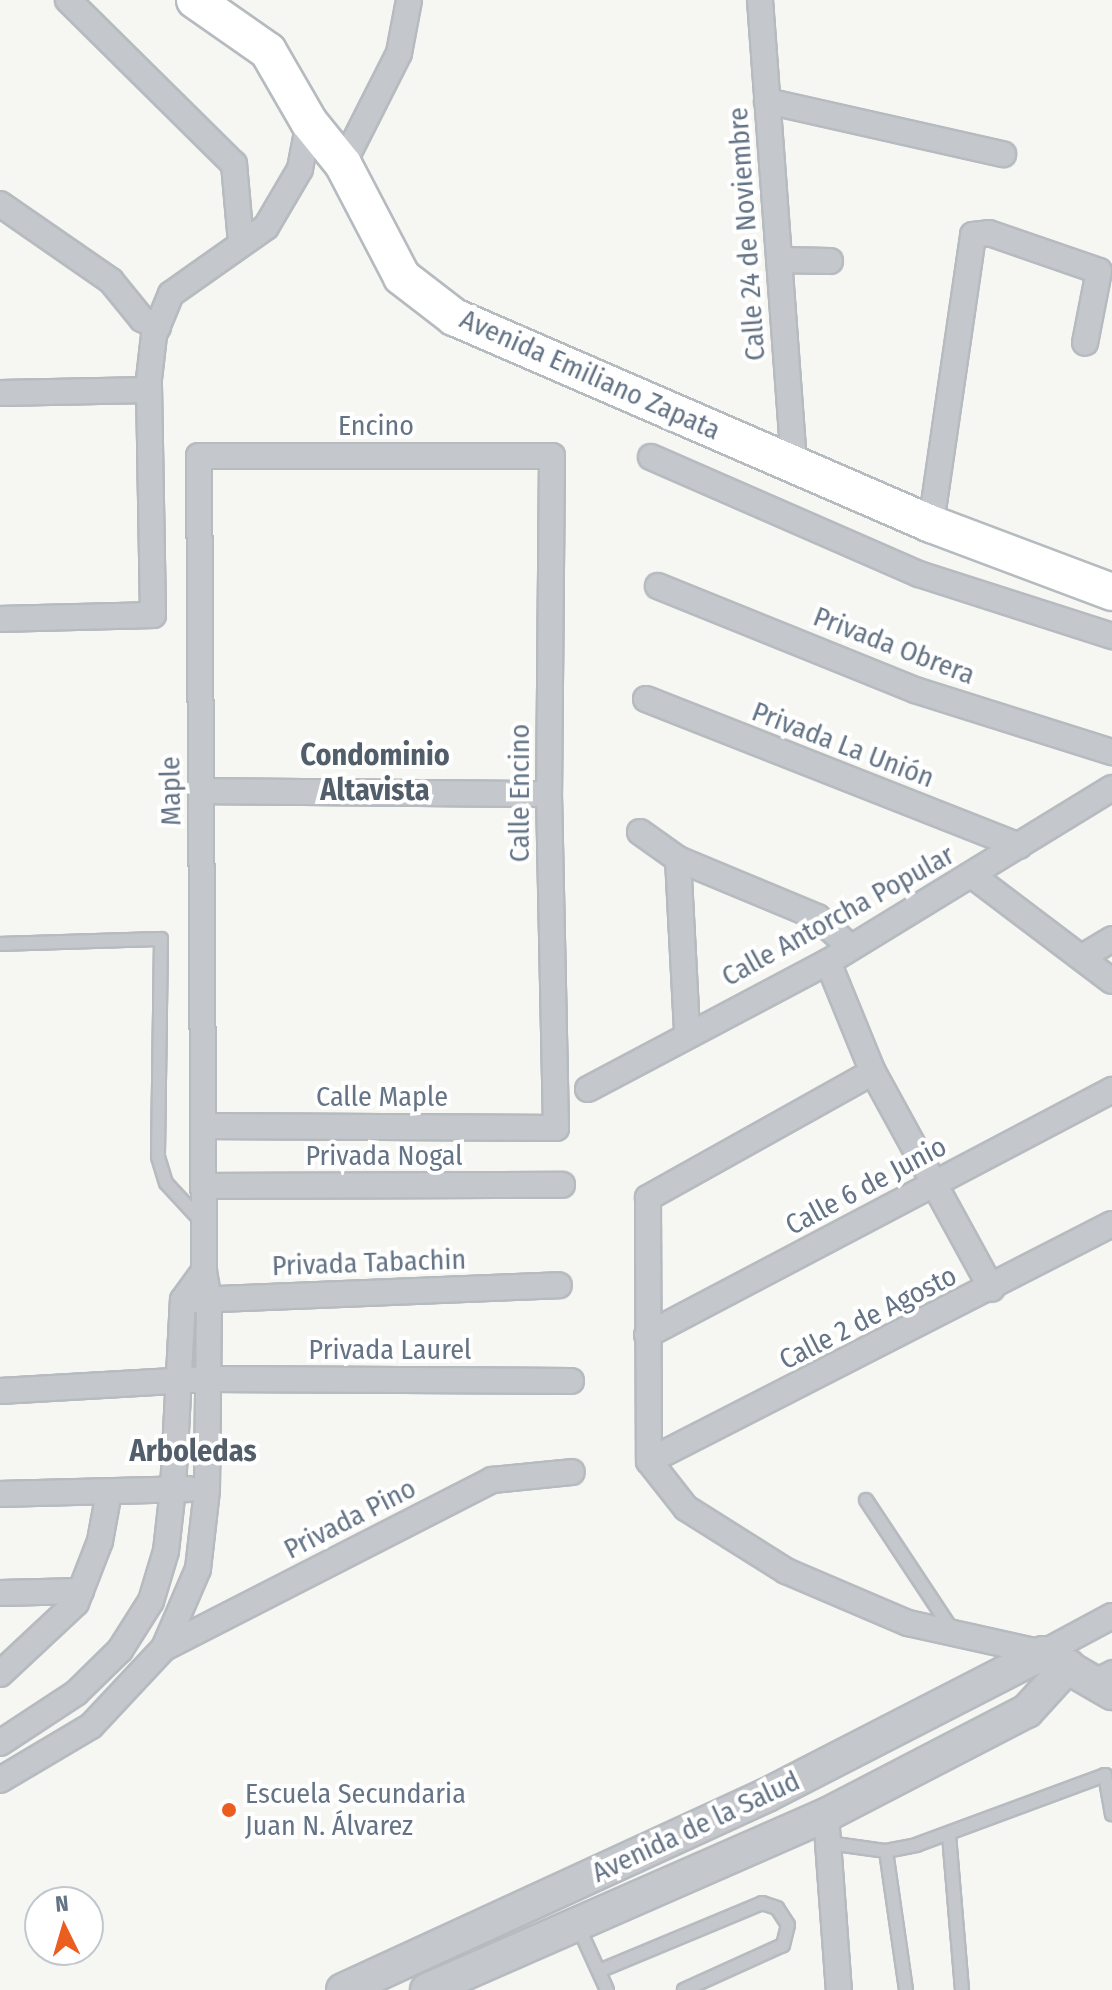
<!DOCTYPE html>
<html>
<head>
<meta charset="utf-8">
<style>
  body { margin:0 }
  #map { position:relative; width:1112px; height:1990px; overflow:hidden; background:#f6f7f3; font-family:"Fira Sans Condensed",sans-serif }
  div>[style] { position:absolute }
  .roads { filter:drop-shadow(2px 0 #b6bbc0) drop-shadow(-2px 0 #b6bbc0) drop-shadow(0 2px #b6bbc0) drop-shadow(0 -2px #b6bbc0) }
  .service>* { height:12px; margin:-6px; padding:0 6px; transform-origin:6px; border-radius:6px; background:#c4c7cb }
  .minor>* { height:24px; margin:-12px; padding:0 12px; transform-origin:12px; border-radius:12px; background:#c4c7cb }
  .tertiary>* { height:32px; margin:-16px; padding:0 16px; transform-origin:16px; border-radius:16px; background:#c4c7cb }
  .secondary>* { height:36px; margin:-18px; padding:0 18px; transform-origin:18px; border-radius:18px; background:#fff }
  .dots>* { width:22px; height:22px; translate:-50% -50%; box-sizing:border-box; border:4px solid #fff; border-radius:50% }
  span { translate:-50% -50%; white-space:nowrap; text-align:center; line-height:1.15; -webkit-text-stroke:8px #fff; paint-order:stroke }
  .street-label { font-size:28px; color:#647486 }
  .poi-label { font-size:28px; color:#647486 }
  .left { translate:0 -50%; text-align:left }
  .neighbourhood-label { font-size:30px; color:#525e6a; font-weight:700 }
  .north { position:absolute; left:24px; top:1886px; width:80px; height:80px; box-sizing:border-box; background:#fff; border:2px solid #c1c7cf; border-radius:50%; rotate:355deg; font-size:22px; font-weight:700; line-height:32px; text-align:center; color:#647486 }
  .north::after { content:''; display:block; margin:auto; width:28px; height:36px; background:#eb5e1f; clip-path:polygon(50% 0,100% 100%,50% 72%,0 100%) }
</style>
</head>
<body>
<div id="map">
  <div class="roads">
    <div class="service">
      <i style="left:0;top:944px;width:161px;rotate:-1.8deg"></i>
      <i style="left:161px;top:939px;width:218px;rotate:90.8deg"></i>
      <i style="left:158px;top:1157px;width:27px;rotate:73deg"></i>
      <i style="left:166px;top:1183px;width:54px;rotate:47.2deg"></i>
      <i style="left:866px;top:1500px;width:156px;rotate:56.5deg"></i>
      <i style="left:1092px;top:1677px;width:22px;rotate:-27deg"></i>
      <i style="left:949px;top:1835px;width:156px;rotate:85.2deg"></i>
      <i style="left:828px;top:1843px;width:59px;rotate:7.9deg"></i>
      <i style="left:886px;top:1851px;width:31px;rotate:-11deg"></i>
      <i style="left:916px;top:1845px;width:202px;rotate:-20.3deg"></i>
      <i style="left:1105px;top:1775px;width:40px;rotate:80deg"></i>
      <i style="left:886px;top:1851px;width:140px;rotate:81.8deg"></i>
      <i style="left:578px;top:1926px;width:70px;rotate:65.6deg"></i>
      <i style="left:599px;top:1971px;width:177px;rotate:-22.6deg"></i>
      <i style="left:762px;top:1903px;width:16px;rotate:18deg"></i>
      <i style="left:777px;top:1908px;width:20px;rotate:57deg"></i>
      <i style="left:788px;top:1925px;width:21px;rotate:104deg"></i>
      <i style="left:783px;top:1945px;width:109px;rotate:155.6deg"></i>
    </div>
    <div class="minor">
      <i style="left:68px;top:0;width:233px;rotate:44.7deg"></i>
      <i style="left:234px;top:164px;width:79px;rotate:84.9deg"></i>
      <i style="left:760px;top:0;width:465px;rotate:85.8deg"></i>
      <i style="left:767px;top:101px;width:242px;rotate:12.7deg"></i>
      <i style="left:343px;top:164px;width:124px;rotate:-63.2deg"></i>
      <i style="left:399px;top:53px;width:54px;rotate:-79.3deg"></i>
      <i style="left:0;top:204px;width:135px;rotate:34.7deg"></i>
      <i style="left:111px;top:281px;width:49px;rotate:50.8deg"></i>
      <i style="left:142px;top:319px;width:18px;rotate:27deg"></i>
      <i style="left:779px;top:260px;width:51px;rotate:1.1deg"></i>
      <i style="left:0;top:393px;width:149px;rotate:-1.2deg"></i>
      <i style="left:651px;top:457px;width:292px;rotate:23.6deg"></i>
      <i style="left:919px;top:574px;width:203px;rotate:17.8deg"></i>
      <i style="left:931px;top:524px;width:292px;rotate:-81.7deg"></i>
      <i style="left:973px;top:235px;width:16px;rotate:-7deg"></i>
      <i style="left:989px;top:233px;width:116px;rotate:19.1deg"></i>
      <i style="left:1099px;top:271px;width:73px;rotate:101deg"></i>
      <i style="left:658px;top:586px;width:277px;rotate:22deg"></i>
      <i style="left:915px;top:690px;width:207px;rotate:17.5deg"></i>
      <i style="left:0;top:619px;width:153px;rotate:-1.5deg"></i>
      <i style="left:153px;top:615px;width:236px;rotate:-91deg"></i>
      <i style="left:149px;top:379px;width:44px;rotate:-83.5deg"></i>
      <i style="left:154px;top:335px;width:44px;rotate:-67.5deg"></i>
      <i style="left:171px;top:294px;width:116px;rotate:-35.2deg"></i>
      <i style="left:266px;top:227px;width:67px;rotate:-59.6deg"></i>
      <i style="left:300px;top:169px;width:48px;rotate:-79.2deg"></i>
      <i style="left:646px;top:699px;width:401px;rotate:21.5deg"></i>
      <i style="left:201px;top:791px;width:348px;rotate:0.5deg"></i>
      <i style="left:640px;top:832px;width:47px;rotate:35.4deg"></i>
      <i style="left:678px;top:859px;width:151px;rotate:22.6deg"></i>
      <i style="left:817px;top:917px;width:43px;rotate:42.2deg"></i>
      <i style="left:678px;top:859px;width:174px;rotate:87deg"></i>
      <i style="left:973px;top:876px;width:174px;rotate:37.1deg"></i>
      <i style="left:1084px;top:956px;width:33px;rotate:-31deg"></i>
      <i style="left:828px;top:962px;width:119px;rotate:67.8deg"></i>
      <i style="left:873px;top:1072px;width:247px;rotate:61.3deg"></i>
      <i style="left:873px;top:1072px;width:258px;rotate:150.8deg"></i>
      <i style="left:648px;top:1198px;width:263px;rotate:89.8deg"></i>
      <i style="left:649px;top:1461px;width:60px;rotate:51.8deg"></i>
      <i style="left:686px;top:1508px;width:118px;rotate:32.2deg"></i>
      <i style="left:786px;top:1571px;width:133px;rotate:23.1deg"></i>
      <i style="left:908px;top:1623px;width:138px;rotate:12.5deg"></i>
      <i style="left:1043px;top:1653px;width:78px;rotate:-28.2deg"></i>
      <i style="left:588px;top:1089px;width:272px;rotate:-27.9deg"></i>
      <i style="left:828px;top:962px;width:333px;rotate:-31.5deg"></i>
      <i style="left:205px;top:1186px;width:357px;rotate:-0.2deg"></i>
      <i style="left:193px;top:1300px;width:366px;rotate:-2.3deg"></i>
      <i style="left:647px;top:1335px;width:526px;rotate:-27.78deg"></i>
      <i style="left:0;top:1391px;width:208px;rotate:-3.3deg"></i>
      <i style="left:208px;top:1379px;width:363px;rotate:0.3deg"></i>
      <i style="left:649px;top:1461px;width:520px;rotate:-27.11deg"></i>
      <i style="left:0;top:1494px;width:189px;rotate:-1.5deg"></i>
      <i style="left:0;top:1593px;width:81px;rotate:-1.4deg"></i>
      <i style="left:164px;top:1648px;width:369px;rotate:-27.1deg"></i>
      <i style="left:492px;top:1480px;width:80px;rotate:-5.7deg"></i>
      <i style="left:0;top:1674px;width:104px;rotate:-43.1deg"></i>
      <i style="left:76px;top:1603px;width:66px;rotate:-68.8deg"></i>
      <i style="left:100px;top:1541px;width:50px;rotate:-79.6deg"></i>
      <i style="left:0;top:1743px;width:91px;rotate:-33.3deg"></i>
      <i style="left:76px;top:1693px;width:62px;rotate:-44.3deg"></i>
      <i style="left:120px;top:1650px;width:58px;rotate:-57.7deg"></i>
      <i style="left:151px;top:1601px;width:52px;rotate:-73.3deg"></i>
      <i style="left:166px;top:1551px;width:62px;rotate:-83.6deg"></i>
      <i style="left:173px;top:1489px;width:189px;rotate:-87deg"></i>
      <i style="left:183px;top:1300px;width:36px;rotate:-54deg"></i>
      <i style="left:0;top:1780px;width:106px;rotate:-30.7deg"></i>
      <i style="left:91px;top:1726px;width:107px;rotate:-46.9deg"></i>
      <i style="left:164px;top:1648px;width:86px;rotate:-66.7deg"></i>
      <i style="left:198px;top:1569px;width:80px;rotate:-83.5deg"></i>
      <i style="left:207px;top:1490px;width:190px;rotate:-89.4deg"></i>
      <i style="left:209px;top:1300px;width:29px;rotate:-100deg"></i>
      <i style="left:204px;top:1271px;width:815px;rotate:-90.35deg"></i>
      <i style="left:199px;top:456px;width:353px"></i>
      <i style="left:552px;top:456px;width:338px;rotate:90.5deg"></i>
      <i style="left:549px;top:794px;width:334px;rotate:88.8deg"></i>
      <i style="left:556px;top:1128px;width:349px;rotate:-179.7deg"></i>
      <i style="left:826px;top:1815px;width:175px;rotate:85.8deg"></i>
    </div>
    <div class="tertiary">
      <i style="left:343px;top:1990px;width:467px;rotate:-24.7deg"></i>
      <i style="left:767px;top:1795px;width:310px;rotate:-27.2deg"></i>
      <i style="left:1043px;top:1653px;width:80px;rotate:30.1deg"></i>
      <i style="left:427px;top:1990px;width:436px;rotate:-23.7deg"></i>
      <i style="left:826px;top:1815px;width:226px;rotate:-27.4deg"></i>
      <i style="left:1027px;top:1711px;width:61px;rotate:-47.7deg"></i>
    </div>
    <div class="secondary">
      <i style="left:195px;top:0;width:89px;rotate:34.9deg"></i>
      <i style="left:268px;top:51px;width:82px;rotate:60deg"></i>
      <i style="left:309px;top:122px;width:54px;rotate:51deg"></i>
      <i style="left:343px;top:164px;width:127px;rotate:62.4deg"></i>
      <i style="left:402px;top:277px;width:66px;rotate:37.6deg"></i>
      <i style="left:454px;top:317px;width:520px;rotate:23.46deg"></i>
      <i style="left:931px;top:524px;width:193px;rotate:20.6deg"></i>
    </div>
  </div>
  <div class="dots">
    <i style="left:229px;top:1810px;background:#eb5e1f"></i>
  </div>
  <div class="street-label">
    <span style="left:747px;top:234px;rotate:-94deg">Calle 24 de Noviembre</span>
    <span style="left:590px;top:375px;rotate:24deg">Avenida Emiliano Zapata</span>
    <span style="left:376px;top:426px">Encino</span>
    <span style="left:894px;top:646px;rotate:21deg">Privada Obrera</span>
    <span style="left:843px;top:745px;rotate:21deg">Privada La Unión</span>
    <span style="left:171px;top:791px;rotate:-91deg">Maple</span>
    <span style="left:520px;top:793px;rotate:-90deg">Calle Encino</span>
    <span style="left:838px;top:916px;rotate:-29deg">Calle Antorcha Popular</span>
    <span style="left:382px;top:1097px">Calle Maple</span>
    <span style="left:384px;top:1156px">Privada Nogal</span>
    <span style="left:866px;top:1186px;rotate:-28deg">Calle 6 de Junio</span>
    <span style="left:369px;top:1263px;rotate:-2deg">Privada Tabachin</span>
    <span style="left:868px;top:1318px;rotate:-27deg">Calle 2 de Agosto</span>
    <span style="left:390px;top:1350px">Privada Laurel</span>
    <span style="left:350px;top:1519px;rotate:-27deg">Privada Pino</span>
    <span style="left:696px;top:1827px;rotate:-25deg">Avenida de la Salud</span>
  </div>
  <div class="poi-label">
    <span class="left" style="left:245px;top:1810px">Escuela Secundaria<br>Juan N. Álvarez</span>
  </div>
  <div class="neighbourhood-label">
    <span style="left:375px;top:772px">Condominio<br>Altavista</span>
    <span style="left:193px;top:1451px">Arboledas</span>
  </div>
  <div class="north">N</div>
</div>
</body>
</html>
